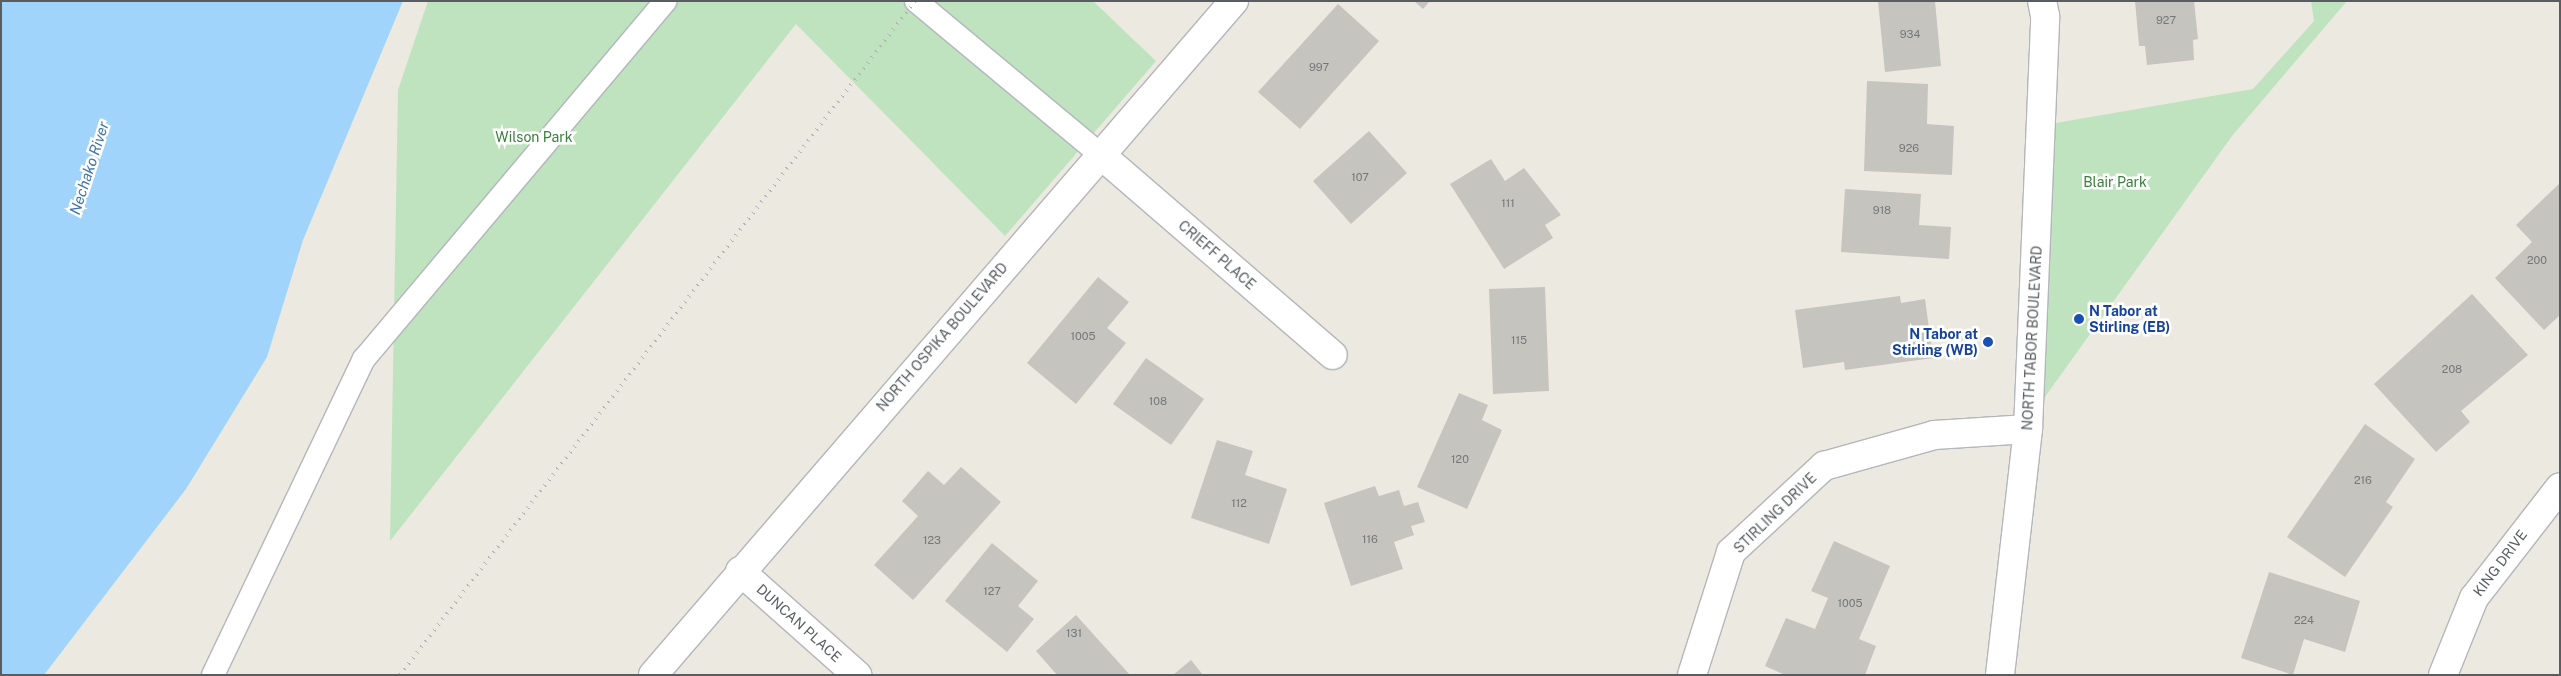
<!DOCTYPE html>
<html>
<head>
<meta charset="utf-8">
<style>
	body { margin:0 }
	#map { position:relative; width:2561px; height:676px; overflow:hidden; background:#ece9e0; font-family:"Public Sans",sans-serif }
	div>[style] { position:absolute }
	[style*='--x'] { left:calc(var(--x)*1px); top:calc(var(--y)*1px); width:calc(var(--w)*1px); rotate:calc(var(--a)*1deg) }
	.green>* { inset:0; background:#bee3be }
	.water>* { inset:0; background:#a1d4fb }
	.building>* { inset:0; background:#c6c4be }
	.roads { filter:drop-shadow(1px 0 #b3b6bb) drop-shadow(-1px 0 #b3b6bb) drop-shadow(0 1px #b3b6bb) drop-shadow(0 -1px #b3b6bb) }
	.service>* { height:22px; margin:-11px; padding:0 11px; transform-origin:11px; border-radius:11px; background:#fff }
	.minor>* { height:28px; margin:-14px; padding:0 14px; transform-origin:14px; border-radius:14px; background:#fff }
	.tertiary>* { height:28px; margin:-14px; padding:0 14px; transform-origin:14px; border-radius:14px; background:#fff }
	.rail>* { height:4px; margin-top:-2px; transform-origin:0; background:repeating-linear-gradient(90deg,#b2b3b3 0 1px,transparent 0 7px) }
	.dots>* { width:14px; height:14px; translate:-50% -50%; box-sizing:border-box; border:2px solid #fff; border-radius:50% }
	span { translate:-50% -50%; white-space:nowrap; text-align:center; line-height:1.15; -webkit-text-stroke:5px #fff; paint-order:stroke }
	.number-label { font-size:11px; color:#747778 }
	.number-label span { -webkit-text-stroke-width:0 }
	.park-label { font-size:14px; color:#38813b }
	.street-label { font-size:14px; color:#595d61 }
	.transit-label { font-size:14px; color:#164399; font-weight:700 }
	.left { translate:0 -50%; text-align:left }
	.right { translate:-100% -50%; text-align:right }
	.water-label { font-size:15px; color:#4174ab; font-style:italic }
	.frame { position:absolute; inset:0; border:2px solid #595d61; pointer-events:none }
</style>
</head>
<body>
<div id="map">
	<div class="green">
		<div style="clip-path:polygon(428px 1px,1093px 1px,1156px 61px,1005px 236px,796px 24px,390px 541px,398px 90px)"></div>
		<div style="clip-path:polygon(2311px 1px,2347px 1px,2232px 136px,2037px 408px,2050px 124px,2253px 89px,2314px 21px)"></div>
	</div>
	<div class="water">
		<div style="clip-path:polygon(1px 1px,403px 1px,303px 240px,267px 357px,186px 489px,44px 675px,1px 675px)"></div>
	</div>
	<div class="building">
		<div style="clip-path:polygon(1414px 1px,1430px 1px,1423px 9px)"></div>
		<div style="clip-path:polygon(1878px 1px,1935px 1px,1941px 66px,1885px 72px)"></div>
		<div style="clip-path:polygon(2135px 1px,2194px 1px,2198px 39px,2193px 40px,2194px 60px,2147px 65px,2145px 46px,2139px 46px)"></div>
		<div style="clip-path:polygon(1338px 4px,1379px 41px,1300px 129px,1258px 92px)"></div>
		<div style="clip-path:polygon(1867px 81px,1928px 84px,1927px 124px,1954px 126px,1952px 175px,1864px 171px)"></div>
		<div style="clip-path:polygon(1369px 131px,1407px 173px,1351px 224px,1313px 181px)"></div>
		<div style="clip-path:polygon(1491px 159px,1505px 181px,1524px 168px,1561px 215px,1545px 225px,1553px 238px,1504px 269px,1450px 184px)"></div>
		<div style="clip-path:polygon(2560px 183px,2560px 315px,2544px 330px,2495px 278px,2532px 242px,2516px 225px)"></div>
		<div style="clip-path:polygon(1845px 189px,1921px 194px,1919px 225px,1951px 227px,1949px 259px,1841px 252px)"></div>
		<div style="clip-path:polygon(1098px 277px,1129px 302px,1107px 328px,1126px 343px,1076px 404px,1027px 363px)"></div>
		<div style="clip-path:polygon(1545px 287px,1549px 391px,1493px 394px,1489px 289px)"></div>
		<div style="clip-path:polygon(2472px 294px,2528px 355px,2461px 411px,2470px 422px,2436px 452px,2374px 384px)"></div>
		<div style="clip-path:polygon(1900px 296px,1901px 303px,1925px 299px,1933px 358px,1845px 370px,1844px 362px,1803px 368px,1795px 310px)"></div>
		<div style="clip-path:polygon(1146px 358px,1204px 399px,1171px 445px,1113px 404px)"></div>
		<div style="clip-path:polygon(1459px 393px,1488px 405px,1482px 420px,1502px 430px,1467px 509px,1417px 487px)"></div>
		<div style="clip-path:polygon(2365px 424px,2415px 459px,2386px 502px,2393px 507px,2345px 577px,2287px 537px)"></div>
		<div style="clip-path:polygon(1217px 440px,1253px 451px,1245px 475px,1287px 489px,1269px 544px,1191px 518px)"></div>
		<div style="clip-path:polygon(961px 467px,1001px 502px,913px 600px,874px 565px,918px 516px,902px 501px,928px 471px,944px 485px)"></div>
		<div style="clip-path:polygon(1375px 486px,1379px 496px,1399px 490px,1404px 506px,1418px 502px,1425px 522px,1411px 526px,1414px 535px,1394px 542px,1403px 569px,1351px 586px,1324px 503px)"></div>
		<div style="clip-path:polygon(1834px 541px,1890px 566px,1859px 639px,1876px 646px,1865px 675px,1785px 675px,1765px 666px,1786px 618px,1815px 629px,1828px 598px,1811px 591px)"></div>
		<div style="clip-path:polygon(992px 543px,1038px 581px,1018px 606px,1034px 619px,1007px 652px,945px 601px)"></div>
		<div style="clip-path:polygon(2269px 572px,2360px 601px,2345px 652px,2304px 639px,2293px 675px,2241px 658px)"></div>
		<div style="clip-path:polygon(1076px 615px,1130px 675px,1057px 675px,1036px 651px)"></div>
		<div style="clip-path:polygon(1191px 660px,1203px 675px,1173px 675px)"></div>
	</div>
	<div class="roads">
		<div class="service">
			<div style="--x:916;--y:1;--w:241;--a:39.8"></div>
			<div style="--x:213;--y:675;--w:350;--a:-64.5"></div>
			<div style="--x:364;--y:359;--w:468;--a:-49.9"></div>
		</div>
		<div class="minor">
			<div style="--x:1101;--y:155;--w:306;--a:40.8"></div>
			<div style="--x:740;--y:571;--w:157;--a:41.6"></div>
			<div style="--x:1692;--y:675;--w:129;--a:-72.4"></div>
			<div style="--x:1731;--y:552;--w:127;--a:-42.8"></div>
			<div style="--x:1824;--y:466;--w:114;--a:-15.7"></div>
			<div style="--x:1934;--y:435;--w:94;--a:-3.7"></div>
			<div style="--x:2443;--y:675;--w:83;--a:-68.1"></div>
			<div style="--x:2474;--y:598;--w:140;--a:-52.2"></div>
		</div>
		<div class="tertiary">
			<div style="--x:653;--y:675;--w:890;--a:-49.24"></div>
			<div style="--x:2000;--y:675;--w:248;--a:-83.5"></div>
			<div style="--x:2028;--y:429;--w:413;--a:-87.6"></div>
			<div style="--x:2045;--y:16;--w:15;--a:-101"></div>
		</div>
	</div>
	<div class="rail">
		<div style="--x:400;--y:675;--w:848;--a:-52.62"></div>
	</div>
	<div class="dots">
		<div style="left:2079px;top:319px;background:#1a4fb4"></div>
		<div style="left:1988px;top:342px;background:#1a4fb4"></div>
	</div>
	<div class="number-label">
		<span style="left:2166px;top:20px">927</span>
		<span style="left:1910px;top:34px">934</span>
		<span style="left:1319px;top:67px">997</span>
		<span style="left:1909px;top:148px">926</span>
		<span style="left:1360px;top:177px">107</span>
		<span style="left:1508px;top:203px">111</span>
		<span style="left:1882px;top:210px">918</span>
		<span style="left:2537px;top:260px">200</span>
		<span style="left:1083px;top:336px">1005</span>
		<span style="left:1519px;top:340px">115</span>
		<span style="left:2452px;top:369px">208</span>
		<span style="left:1158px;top:401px">108</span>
		<span style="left:1460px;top:459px">120</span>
		<span style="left:2363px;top:480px">216</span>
		<span style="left:1239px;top:503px">112</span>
		<span style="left:1370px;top:539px">116</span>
		<span style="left:932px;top:540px">123</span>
		<span style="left:992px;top:591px">127</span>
		<span style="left:1850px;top:603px">1005</span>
		<span style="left:2304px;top:620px">224</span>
		<span style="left:1074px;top:633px">131</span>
	</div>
	<div class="park-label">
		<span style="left:534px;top:137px">Wilson Park</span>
		<span style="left:2115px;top:182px">Blair Park</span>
	</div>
	<div class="street-label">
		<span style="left:1217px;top:255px;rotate:41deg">CRIEFF PLACE</span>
		<span style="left:942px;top:337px;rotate:-49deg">NORTH OSPIKA BOULEVARD</span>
		<span style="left:2032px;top:338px;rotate:-87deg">NORTH TABOR BOULEVARD</span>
		<span style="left:1775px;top:513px;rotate:-44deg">STIRLING DRIVE</span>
		<span style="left:2500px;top:563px;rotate:-53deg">KING DRIVE</span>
		<span style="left:799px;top:623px;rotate:42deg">DUNCAN PLACE</span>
	</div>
	<div class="transit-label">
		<span class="left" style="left:2089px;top:319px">N Tabor at<br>Stirling (EB)</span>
		<span class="right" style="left:1978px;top:342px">N Tabor at<br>Stirling (WB)</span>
	</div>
	<div class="water-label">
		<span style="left:89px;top:168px;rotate:-72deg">Nechako River</span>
	</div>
	<div class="frame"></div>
</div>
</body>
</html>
